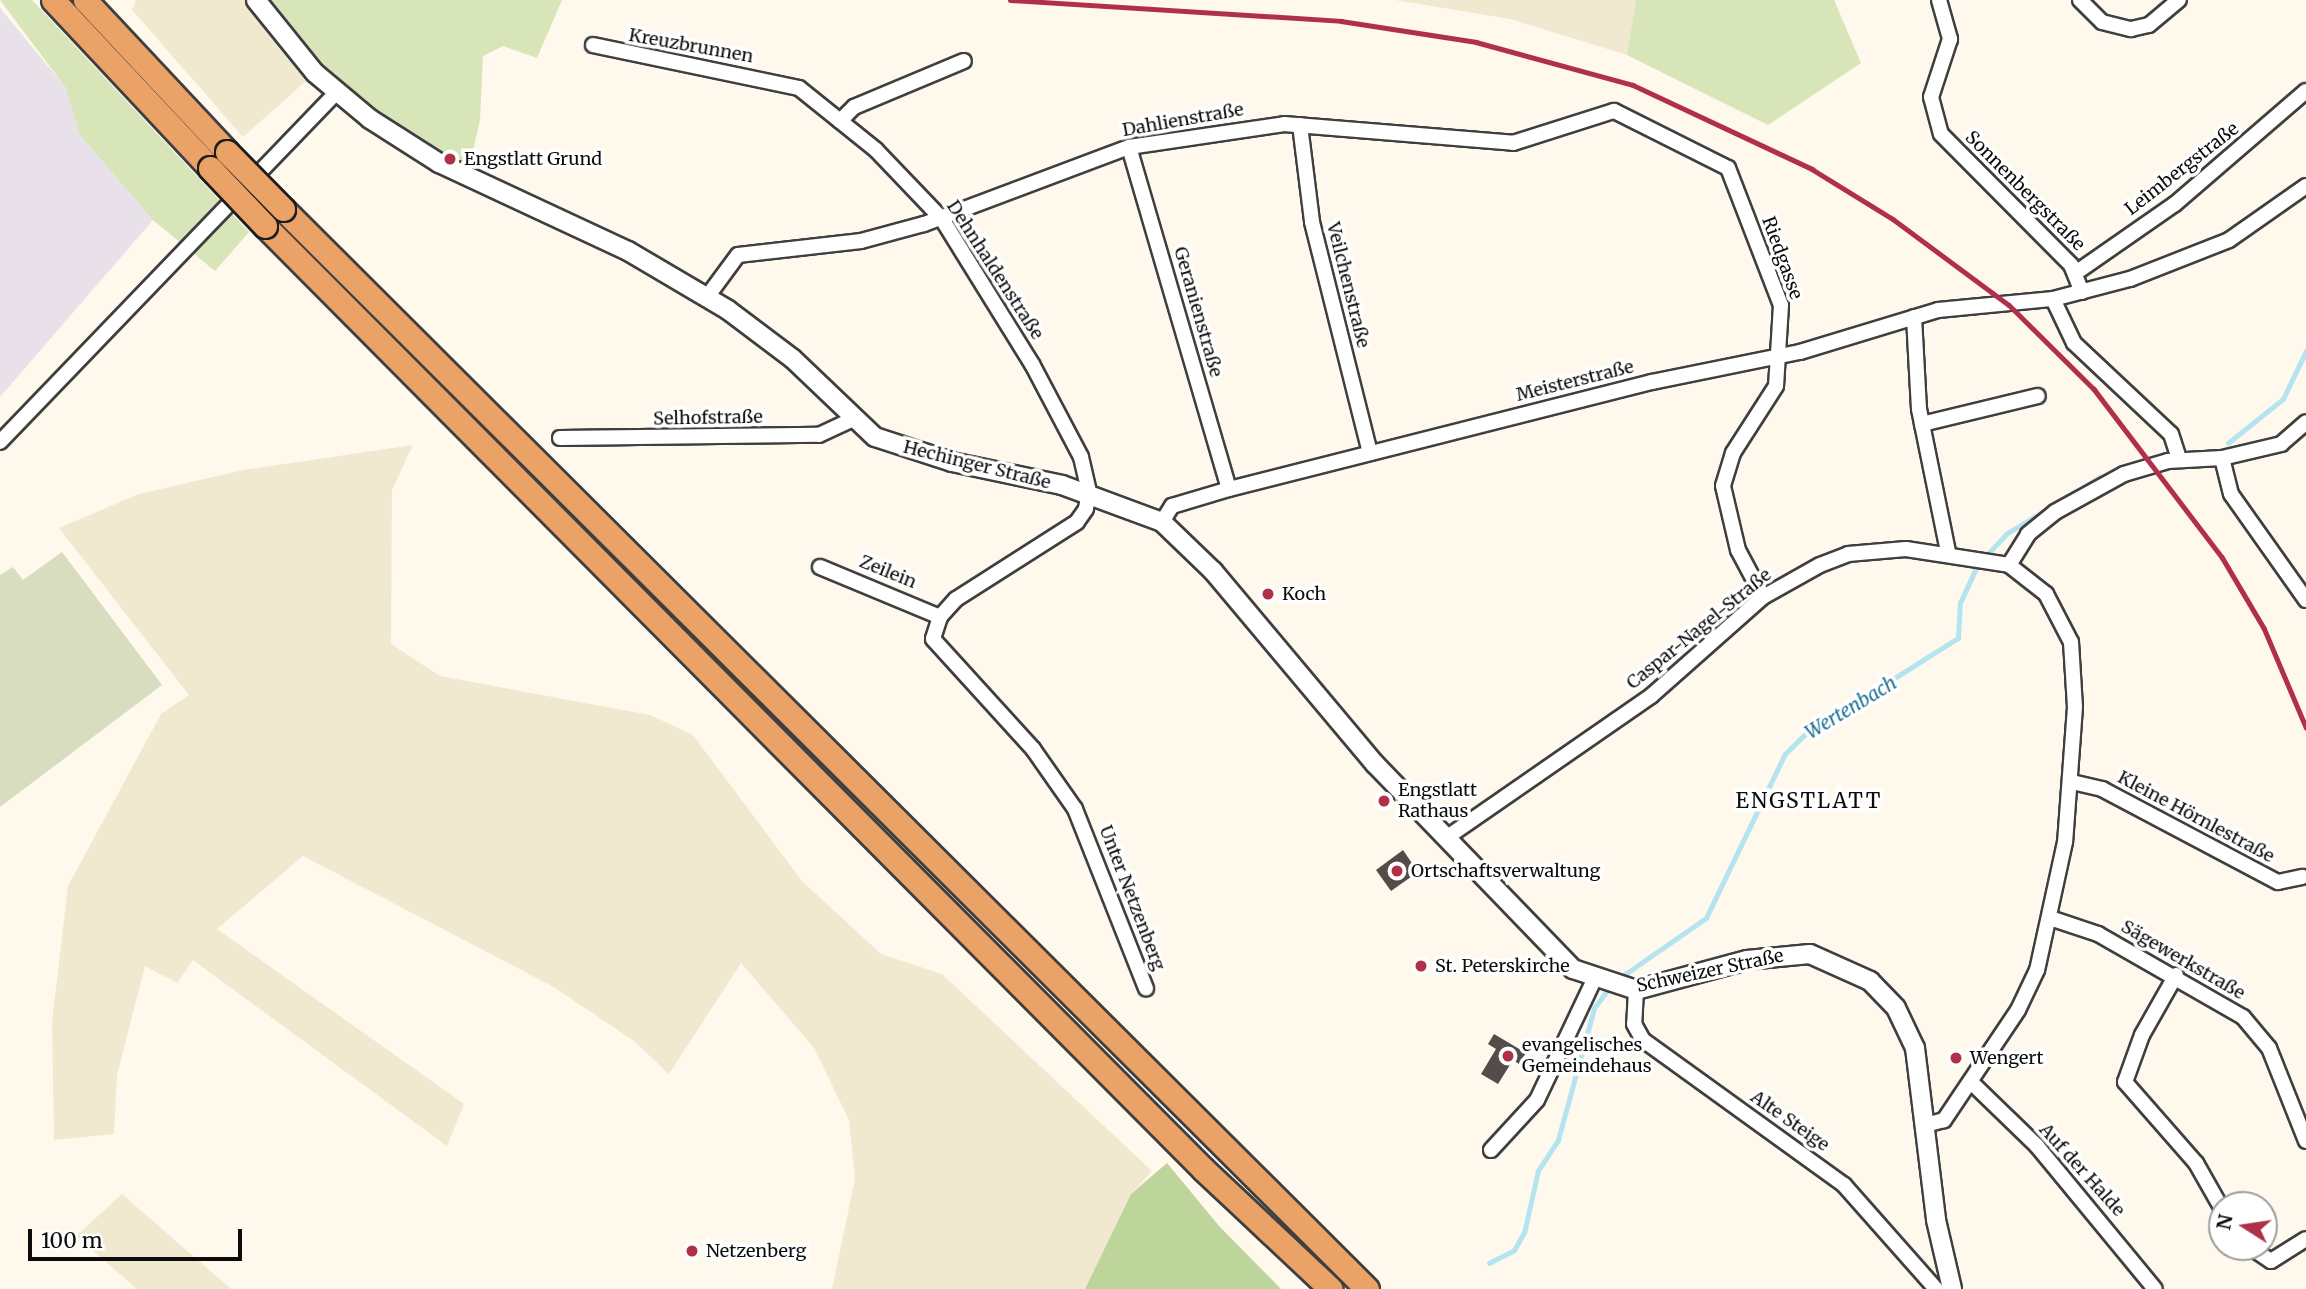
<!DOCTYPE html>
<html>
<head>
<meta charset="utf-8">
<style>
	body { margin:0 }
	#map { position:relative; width:2306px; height:1289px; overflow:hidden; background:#fef8ed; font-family:Merriweather,serif }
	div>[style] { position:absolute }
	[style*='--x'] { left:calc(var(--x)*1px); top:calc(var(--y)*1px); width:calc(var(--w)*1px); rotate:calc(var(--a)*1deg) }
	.industrial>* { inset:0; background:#e8e1ea }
	.farmland>* { inset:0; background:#f1e9cf }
	.green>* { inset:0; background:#d7e5b9 }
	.forest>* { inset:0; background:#bdd49a }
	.cemetery>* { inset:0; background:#d8ddc0 }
	.stream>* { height:4.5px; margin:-2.25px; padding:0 2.25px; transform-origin:2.25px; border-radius:2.25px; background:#b5e4f1 }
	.building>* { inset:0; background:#544c49 }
	.roads { filter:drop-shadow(2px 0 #3f3f3f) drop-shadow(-2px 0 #3f3f3f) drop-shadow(0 2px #3f3f3f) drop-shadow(0 -2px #3f3f3f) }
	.minor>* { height:14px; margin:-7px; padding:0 7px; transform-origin:7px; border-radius:7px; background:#fff }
	.tertiary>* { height:18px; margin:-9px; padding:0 9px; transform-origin:9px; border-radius:9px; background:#fff }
	.trunk>* { height:23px; margin:-11.5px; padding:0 11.5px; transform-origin:11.5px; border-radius:11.5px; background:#eaa266 }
	.rail>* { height:4.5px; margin:-2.25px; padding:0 2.25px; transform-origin:2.25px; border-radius:2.25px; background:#b0304a }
	.bridges { filter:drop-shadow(2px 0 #1d1d1d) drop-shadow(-2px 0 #1d1d1d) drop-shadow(0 2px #1d1d1d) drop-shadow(0 -2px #1d1d1d) }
	.trunk-bridge>* { height:23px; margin:-11.5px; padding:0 11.5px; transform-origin:11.5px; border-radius:11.5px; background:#eaa266 }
	.dots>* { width:19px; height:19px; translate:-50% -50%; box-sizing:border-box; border:4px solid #fff; border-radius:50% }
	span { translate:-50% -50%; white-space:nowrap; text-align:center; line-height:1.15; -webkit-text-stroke:7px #fff; paint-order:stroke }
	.street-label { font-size:18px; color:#0c0c0c }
	.poi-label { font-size:18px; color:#0c0c0c }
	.left { translate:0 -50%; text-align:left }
	.water-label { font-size:19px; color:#207393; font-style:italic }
	.quarter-label { font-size:21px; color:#0c0c0c; letter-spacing:2px }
	.north { position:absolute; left:2208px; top:1191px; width:70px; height:70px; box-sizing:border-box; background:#fff; border:2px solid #9e9e9e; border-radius:50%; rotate:282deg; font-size:19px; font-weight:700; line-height:28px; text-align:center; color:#0c0c0c }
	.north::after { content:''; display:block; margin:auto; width:24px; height:32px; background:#b0304a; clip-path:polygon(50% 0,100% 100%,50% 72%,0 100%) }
	.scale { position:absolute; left:28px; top:1229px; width:214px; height:32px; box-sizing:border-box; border:4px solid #0c0c0c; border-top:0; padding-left:9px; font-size:21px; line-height:24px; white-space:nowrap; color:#0c0c0c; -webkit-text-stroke:5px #fff; paint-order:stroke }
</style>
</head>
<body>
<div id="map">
	<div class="industrial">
		<div style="clip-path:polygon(0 8px,66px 88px,79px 134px,153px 220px,0 397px)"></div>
	</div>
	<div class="farmland">
		<div style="clip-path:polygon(136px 0,256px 0,315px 73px,243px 137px,132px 10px)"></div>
		<div style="clip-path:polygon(1395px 0,1636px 0,1627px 55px,1510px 19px)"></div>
		<div style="clip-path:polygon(413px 445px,392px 490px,391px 644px,440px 676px,650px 715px,693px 735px,802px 881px,881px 954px,942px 974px,1152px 1171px,1131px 1194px,1085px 1289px,832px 1289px,855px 1179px,849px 1120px,814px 1048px,741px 963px,669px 1074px,634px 1041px,552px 986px,303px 856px,217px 929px,464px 1104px,447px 1146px,193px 960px,177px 983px,145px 966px,117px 1075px,114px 1134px,54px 1140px,52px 1022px,68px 886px,161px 714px,189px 695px,59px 528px,139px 494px,243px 470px)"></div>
		<div style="clip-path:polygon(122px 1194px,231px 1289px,137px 1289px,76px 1236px)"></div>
	</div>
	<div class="green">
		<div style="clip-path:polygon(0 0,32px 0,249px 232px,215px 271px,153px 220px,79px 134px,66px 88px)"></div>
		<div style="clip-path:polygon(256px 0,562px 0,537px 58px,503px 46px,483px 56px,480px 120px,467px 177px,370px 119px)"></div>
		<div style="clip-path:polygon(1636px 0,1834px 0,1861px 63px,1768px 125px,1627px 55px)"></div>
	</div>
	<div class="forest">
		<div style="clip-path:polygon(1167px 1163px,1219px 1226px,1281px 1289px,1085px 1289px,1131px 1194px)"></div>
	</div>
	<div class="cemetery">
		<div style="clip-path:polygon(62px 552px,162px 685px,0 807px,0 575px,13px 567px,23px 580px)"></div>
	</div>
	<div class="stream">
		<div style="--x:2228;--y:443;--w:70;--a:-38.7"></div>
		<div style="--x:2283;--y:399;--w:53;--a:-64.4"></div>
		<div style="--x:1984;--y:558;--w:33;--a:-47"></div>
		<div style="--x:2006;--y:534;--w:110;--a:-31.2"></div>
		<div style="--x:1618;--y:979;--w:107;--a:-34.7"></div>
		<div style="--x:1706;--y:918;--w:182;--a:-64.3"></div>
		<div style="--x:1785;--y:754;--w:25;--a:-45"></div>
		<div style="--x:1803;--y:736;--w:183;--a:-32.3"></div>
		<div style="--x:1958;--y:638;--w:35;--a:-87"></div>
		<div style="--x:1960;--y:603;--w:43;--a:-65.2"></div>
		<div style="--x:1489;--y:1263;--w:28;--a:-27"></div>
		<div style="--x:1514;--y:1250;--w:20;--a:-60"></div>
		<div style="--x:1524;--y:1233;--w:64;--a:-77.3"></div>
		<div style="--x:1538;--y:1171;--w:37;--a:-57"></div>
		<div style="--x:1558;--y:1140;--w:137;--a:-74.7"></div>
		<div style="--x:1594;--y:1008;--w:26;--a:-53"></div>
	</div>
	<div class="building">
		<div style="clip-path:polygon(1403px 850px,1418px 872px,1391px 891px,1376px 870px)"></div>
		<div style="clip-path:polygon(1494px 1034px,1526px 1053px,1519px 1064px,1513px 1060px,1498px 1084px,1481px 1074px,1496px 1049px,1488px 1044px)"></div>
	</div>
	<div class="roads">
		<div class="minor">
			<div style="--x:1939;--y:0;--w:41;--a:74.2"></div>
			<div style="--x:1950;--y:39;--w:61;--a:108.1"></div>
			<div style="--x:1931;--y:97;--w:38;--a:75"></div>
			<div style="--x:1941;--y:134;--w:185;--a:45.2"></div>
			<div style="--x:2071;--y:265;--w:29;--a:68"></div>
			<div style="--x:2080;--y:0;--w:31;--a:45"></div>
			<div style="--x:2102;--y:22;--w:30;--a:14"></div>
			<div style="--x:2131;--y:29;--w:18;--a:-13"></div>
			<div style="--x:2149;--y:25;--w:39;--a:-40"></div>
			<div style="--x:593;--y:45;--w:210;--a:11.8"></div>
			<div style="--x:799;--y:88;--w:99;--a:38.8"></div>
			<div style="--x:876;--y:150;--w:95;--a:46.3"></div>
			<div style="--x:942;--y:219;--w:171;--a:58.2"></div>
			<div style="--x:1032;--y:364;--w:105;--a:62.2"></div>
			<div style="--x:1081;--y:457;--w:37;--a:77"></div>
			<div style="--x:1089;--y:493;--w:16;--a:101"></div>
			<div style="--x:1086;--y:509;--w:16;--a:125"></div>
			<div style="--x:1077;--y:522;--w:143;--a:147.5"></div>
			<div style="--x:956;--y:599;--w:24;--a:132"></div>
			<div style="--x:940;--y:617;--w:23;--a:108"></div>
			<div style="--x:933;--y:639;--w:149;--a:47.7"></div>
			<div style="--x:1033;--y:749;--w:73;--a:55"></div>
			<div style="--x:1075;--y:809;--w:193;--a:68.4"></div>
			<div style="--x:840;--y:121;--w:20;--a:-45"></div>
			<div style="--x:854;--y:107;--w:119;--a:-22.7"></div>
			<div style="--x:1300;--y:125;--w:98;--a:82.9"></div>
			<div style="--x:1312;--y:222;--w:238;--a:75.9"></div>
			<div style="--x:1129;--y:147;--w:356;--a:73.7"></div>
			<div style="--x:2077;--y:272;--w:119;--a:-34.8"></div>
			<div style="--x:2175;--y:204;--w:173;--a:-40.8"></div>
			<div style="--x:707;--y:297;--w:52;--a:-53.6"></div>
			<div style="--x:738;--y:255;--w:124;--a:-6.5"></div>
			<div style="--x:861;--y:241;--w:65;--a:-15.1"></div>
			<div style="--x:924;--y:224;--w:219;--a:-20.6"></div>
			<div style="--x:1129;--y:147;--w:157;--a:-8.4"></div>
			<div style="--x:1284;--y:124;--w:230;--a:4.7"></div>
			<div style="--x:1513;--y:143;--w:106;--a:-17.6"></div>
			<div style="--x:1614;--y:111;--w:127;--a:26.6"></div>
			<div style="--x:1728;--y:168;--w:147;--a:68.9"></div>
			<div style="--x:1781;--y:305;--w:81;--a:93.5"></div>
			<div style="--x:1776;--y:386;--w:80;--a:122.7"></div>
			<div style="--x:1733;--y:453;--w:34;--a:107"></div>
			<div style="--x:1723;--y:486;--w:66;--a:76.8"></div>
			<div style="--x:1738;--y:550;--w:53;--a:62"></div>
			<div style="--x:2053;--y:299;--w:49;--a:64.5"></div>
			<div style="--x:2074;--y:343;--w:133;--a:43.2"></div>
			<div style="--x:2171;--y:434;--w:26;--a:72"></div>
			<div style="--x:1914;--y:317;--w:92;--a:86.9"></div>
			<div style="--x:1919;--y:409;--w:146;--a:78.5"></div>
			<div style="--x:1922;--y:424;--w:119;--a:-13.6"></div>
			<div style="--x:560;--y:438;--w:259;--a:-0.7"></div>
			<div style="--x:819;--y:435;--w:38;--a:-25"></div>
			<div style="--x:0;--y:442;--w:484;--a:-46.1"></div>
			<div style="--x:2222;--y:458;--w:61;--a:-13.3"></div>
			<div style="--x:2281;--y:444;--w:33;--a:-41"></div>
			<div style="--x:1162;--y:522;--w:19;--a:-58"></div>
			<div style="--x:1172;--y:506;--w:59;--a:-16.6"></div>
			<div style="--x:1229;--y:489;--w:436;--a:-14.2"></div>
			<div style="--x:1652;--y:382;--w:151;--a:-11.5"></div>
			<div style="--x:1800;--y:352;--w:144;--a:-16.9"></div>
			<div style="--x:1938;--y:310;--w:116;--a:-5.5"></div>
			<div style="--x:2053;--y:299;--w:80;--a:-14.6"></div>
			<div style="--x:2130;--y:279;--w:106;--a:-21.5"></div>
			<div style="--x:2229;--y:240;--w:94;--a:-35"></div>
			<div style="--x:2009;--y:565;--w:36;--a:-58"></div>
			<div style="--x:2028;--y:534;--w:35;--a:-39"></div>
			<div style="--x:2055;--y:512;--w:79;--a:-28.8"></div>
			<div style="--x:2124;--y:474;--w:46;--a:-16.5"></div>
			<div style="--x:2168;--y:461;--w:54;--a:-3.2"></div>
			<div style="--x:2222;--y:458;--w:37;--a:76"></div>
			<div style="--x:2231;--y:494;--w:130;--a:54.7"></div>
			<div style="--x:820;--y:567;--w:130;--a:22.6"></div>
			<div style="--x:2072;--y:782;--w:31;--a:13"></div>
			<div style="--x:2102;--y:789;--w:199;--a:27.9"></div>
			<div style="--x:2278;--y:882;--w:25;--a:-12"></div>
			<div style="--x:1446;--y:838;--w:249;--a:-34.7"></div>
			<div style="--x:1651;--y:696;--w:149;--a:-41.5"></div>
			<div style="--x:1763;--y:597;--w:65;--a:-29.3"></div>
			<div style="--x:1820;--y:565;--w:30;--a:-21"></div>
			<div style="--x:1848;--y:554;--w:58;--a:-4.9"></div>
			<div style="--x:1906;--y:549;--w:104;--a:8.8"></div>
			<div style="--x:2009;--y:565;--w:47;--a:38.1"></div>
			<div style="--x:2046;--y:594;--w:54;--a:62.5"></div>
			<div style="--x:2071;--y:642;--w:65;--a:86.5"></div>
			<div style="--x:2075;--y:707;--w:135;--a:94.2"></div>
			<div style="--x:2065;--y:842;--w:131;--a:102.3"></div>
			<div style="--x:2037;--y:970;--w:44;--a:115.4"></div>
			<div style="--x:2018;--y:1010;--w:133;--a:123.9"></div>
			<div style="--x:1944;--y:1120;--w:20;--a:165"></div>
			<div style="--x:2050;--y:918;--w:51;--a:18.4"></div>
			<div style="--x:2098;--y:934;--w:167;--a:29.8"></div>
			<div style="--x:2243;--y:1017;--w:40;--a:50"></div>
			<div style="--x:2269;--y:1048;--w:100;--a:68.3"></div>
			<div style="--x:2176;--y:975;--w:69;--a:119.5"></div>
			<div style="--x:2142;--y:1035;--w:50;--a:109.9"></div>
			<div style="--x:2125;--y:1082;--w:108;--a:48.8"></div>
			<div style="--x:2196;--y:1163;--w:53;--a:60.5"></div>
			<div style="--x:1636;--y:990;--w:34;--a:93"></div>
			<div style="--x:1634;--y:1024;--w:18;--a:61"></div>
			<div style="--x:1643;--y:1040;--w:248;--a:35.8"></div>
			<div style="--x:1844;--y:1185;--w:139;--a:48.5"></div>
			<div style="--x:1972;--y:1083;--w:91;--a:44.1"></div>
			<div style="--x:2037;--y:1146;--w:185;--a:50.5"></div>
			<div style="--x:1491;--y:1150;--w:68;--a:-47.4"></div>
			<div style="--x:1537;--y:1100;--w:133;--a:-64.6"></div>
			<div style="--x:2250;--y:1247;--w:25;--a:34"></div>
			<div style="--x:2271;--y:1261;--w:41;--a:-32.2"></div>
		</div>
		<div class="tertiary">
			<div style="--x:256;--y:0;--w:94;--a:51.1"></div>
			<div style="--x:315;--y:73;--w:72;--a:39.9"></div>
			<div style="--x:370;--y:119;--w:82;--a:32.5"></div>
			<div style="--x:439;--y:163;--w:208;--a:25"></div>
			<div style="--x:628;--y:251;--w:116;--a:30.5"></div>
			<div style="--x:728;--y:310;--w:81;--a:37"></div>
			<div style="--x:793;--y:359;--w:113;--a:43.6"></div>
			<div style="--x:875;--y:437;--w:81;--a:18"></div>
			<div style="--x:952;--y:462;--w:112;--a:11.8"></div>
			<div style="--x:1062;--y:485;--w:107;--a:20.3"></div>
			<div style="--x:1162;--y:522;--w:71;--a:43.9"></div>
			<div style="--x:1213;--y:571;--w:252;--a:50"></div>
			<div style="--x:1375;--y:764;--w:285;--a:46"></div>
			<div style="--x:1573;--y:969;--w:66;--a:18.4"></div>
			<div style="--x:1636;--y:990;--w:115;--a:-15.1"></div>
			<div style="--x:1747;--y:960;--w:63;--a:-5.4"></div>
			<div style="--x:1810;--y:954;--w:66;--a:24.2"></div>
			<div style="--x:1870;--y:981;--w:37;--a:46"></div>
			<div style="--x:1896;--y:1008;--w:44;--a:64.6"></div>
			<div style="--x:1915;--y:1048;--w:173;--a:83"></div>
			<div style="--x:1936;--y:1220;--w:71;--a:76.9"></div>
		</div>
		<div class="trunk">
			<div style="--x:53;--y:0;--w:230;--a:46.9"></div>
			<div style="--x:85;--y:0;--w:208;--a:46.9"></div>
			<div style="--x:283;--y:209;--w:1530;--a:44.89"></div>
			<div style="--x:265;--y:226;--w:1330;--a:45.15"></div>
			<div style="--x:1203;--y:1169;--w:175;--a:43.2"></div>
		</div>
	</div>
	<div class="rail">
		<div style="--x:1010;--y:0;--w:332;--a:3.6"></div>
		<div style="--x:1341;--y:21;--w:137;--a:8.8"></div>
		<div style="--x:1476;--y:42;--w:163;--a:15.3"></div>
		<div style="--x:1633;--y:85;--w:198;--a:25.1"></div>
		<div style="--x:1812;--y:169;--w:95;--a:31.7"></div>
		<div style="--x:1893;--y:219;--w:144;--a:36.6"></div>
		<div style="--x:2009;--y:305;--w:120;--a:44.7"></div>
		<div style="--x:2094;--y:389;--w:211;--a:52.7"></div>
		<div style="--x:2222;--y:557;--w:82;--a:59.4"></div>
		<div style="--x:2264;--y:628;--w:108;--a:67"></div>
	</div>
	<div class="bridges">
		<div class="trunk-bridge">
			<div style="--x:227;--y:152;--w:80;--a:45.5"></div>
			<div style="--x:210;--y:168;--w:80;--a:46.5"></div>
		</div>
	</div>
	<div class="dots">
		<div style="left:450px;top:159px;background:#b0304a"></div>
		<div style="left:1268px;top:594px;background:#b0304a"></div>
		<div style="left:1384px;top:801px;background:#b0304a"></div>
		<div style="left:1397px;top:871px;background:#b0304a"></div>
		<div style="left:1421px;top:966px;background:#b0304a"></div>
		<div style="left:1508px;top:1056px;background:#b0304a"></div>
		<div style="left:1956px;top:1058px;background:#b0304a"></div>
		<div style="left:692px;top:1251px;background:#b0304a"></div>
	</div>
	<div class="street-label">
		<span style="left:691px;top:46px;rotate:10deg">Kreuzbrunnen</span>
		<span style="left:1183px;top:120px;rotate:-10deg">Dahlienstraße</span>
		<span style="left:2182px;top:169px;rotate:-38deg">Leimbergstraße</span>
		<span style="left:2025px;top:191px;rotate:45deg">Sonnenbergstraße</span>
		<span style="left:1782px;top:258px;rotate:70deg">Riedgasse</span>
		<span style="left:995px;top:270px;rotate:57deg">Dehnhaldenstraße</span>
		<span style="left:1348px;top:285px;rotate:76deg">Veilchenstraße</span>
		<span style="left:1198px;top:312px;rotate:74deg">Geranienstraße</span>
		<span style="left:1575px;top:381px;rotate:-14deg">Meisterstraße</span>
		<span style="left:708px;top:418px;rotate:-1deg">Selhofstraße</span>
		<span style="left:977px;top:465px;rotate:14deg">Hechinger Straße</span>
		<span style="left:888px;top:572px;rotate:22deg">Zeilein</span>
		<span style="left:1699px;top:629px;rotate:-39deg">Caspar-Nagel-Straße</span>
		<span style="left:2196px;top:817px;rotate:28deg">Kleine Hörnlestraße</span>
		<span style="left:1132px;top:898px;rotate:69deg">Unter Netzenberg</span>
		<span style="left:2183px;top:960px;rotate:30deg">Sägewerkstraße</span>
		<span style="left:1710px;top:971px;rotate:-12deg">Schweizer Straße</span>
		<span style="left:1790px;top:1121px;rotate:35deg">Alte Steige</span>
		<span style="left:2082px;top:1170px;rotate:48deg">Auf der Halde</span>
	</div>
	<div class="poi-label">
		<span class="left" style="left:464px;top:159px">Engstlatt Grund</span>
		<span class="left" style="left:1282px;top:594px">Koch</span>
		<span class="left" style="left:1398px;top:801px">Engstlatt<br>Rathaus</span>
		<span class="left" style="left:1411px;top:871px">Ortschaftsverwaltung</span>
		<span class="left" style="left:1435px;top:966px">St. Peterskirche</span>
		<span class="left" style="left:1522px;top:1056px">evangelisches<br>Gemeindehaus</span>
		<span class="left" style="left:1970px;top:1058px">Wengert</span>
		<span class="left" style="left:706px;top:1251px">Netzenberg</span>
	</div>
	<div class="water-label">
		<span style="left:1851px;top:708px;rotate:-31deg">Wertenbach</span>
	</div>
	<div class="quarter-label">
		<span style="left:1809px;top:801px">ENGSTLATT</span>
	</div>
	<div class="north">N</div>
	<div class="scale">100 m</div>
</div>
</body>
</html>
